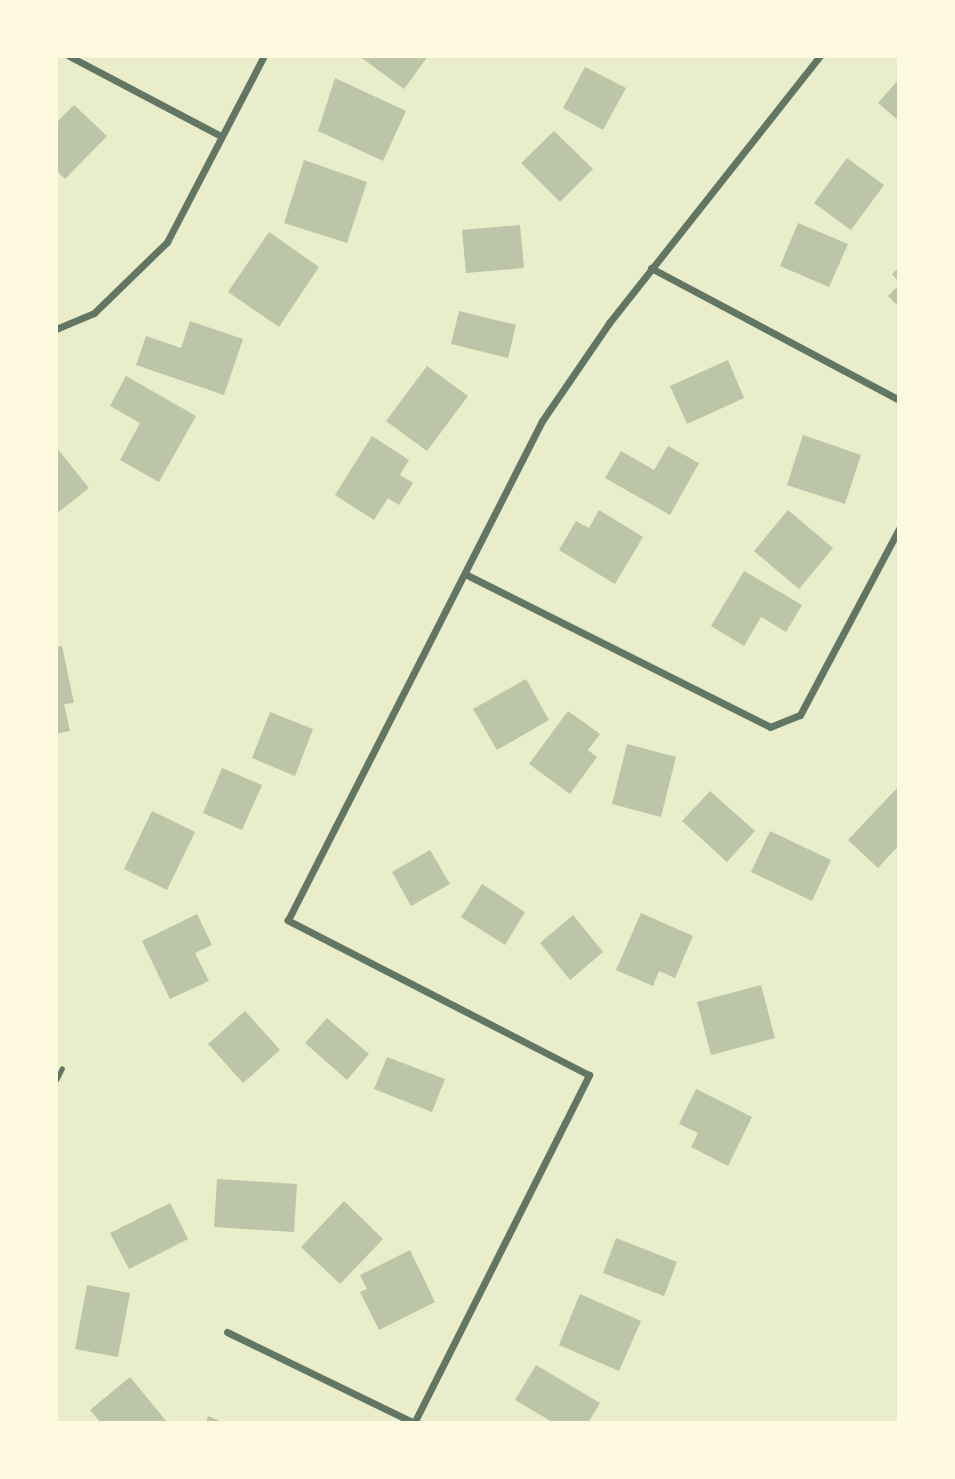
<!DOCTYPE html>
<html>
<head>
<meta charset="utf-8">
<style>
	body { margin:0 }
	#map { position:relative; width:955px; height:1479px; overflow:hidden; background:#e9edc9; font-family:Manrope,sans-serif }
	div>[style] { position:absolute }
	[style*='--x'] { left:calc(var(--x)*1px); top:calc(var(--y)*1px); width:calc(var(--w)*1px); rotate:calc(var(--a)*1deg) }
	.building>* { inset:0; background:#bcc5a7 }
	.service>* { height:5px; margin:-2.5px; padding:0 2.5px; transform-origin:2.5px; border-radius:2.5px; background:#617663 }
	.minor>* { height:7px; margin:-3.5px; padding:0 3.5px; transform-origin:3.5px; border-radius:3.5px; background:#617663 }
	span { translate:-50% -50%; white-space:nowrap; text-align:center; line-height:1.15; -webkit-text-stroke:5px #fefae0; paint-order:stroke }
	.frame { position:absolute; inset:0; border:58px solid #fefae0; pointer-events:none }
</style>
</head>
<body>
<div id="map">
	<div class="building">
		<div style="clip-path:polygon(359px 56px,428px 56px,404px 89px)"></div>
		<div style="clip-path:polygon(585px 67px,626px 88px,603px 130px,563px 108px)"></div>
		<div style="clip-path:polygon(335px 78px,406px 111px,383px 161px,318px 131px)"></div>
		<div style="clip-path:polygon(899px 79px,899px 121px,878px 103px)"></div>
		<div style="clip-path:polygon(74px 105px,107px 136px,65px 179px,56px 170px,56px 123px)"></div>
		<div style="clip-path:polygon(554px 131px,593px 169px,560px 202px,521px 163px)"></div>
		<div style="clip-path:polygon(847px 158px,884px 185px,851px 230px,814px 203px)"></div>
		<div style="clip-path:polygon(304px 160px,367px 182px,347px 243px,284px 223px)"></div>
		<div style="clip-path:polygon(798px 223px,848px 244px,829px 287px,780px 266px)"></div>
		<div style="clip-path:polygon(520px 225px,524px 268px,466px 273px,462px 230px)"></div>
		<div style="clip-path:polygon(269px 232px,319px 267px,279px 327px,228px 292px)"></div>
		<div style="clip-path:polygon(899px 267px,899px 282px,892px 274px)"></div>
		<div style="clip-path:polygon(899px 285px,899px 307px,888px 296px)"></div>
		<div style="clip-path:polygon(459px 311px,516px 325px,508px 358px,451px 344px)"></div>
		<div style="clip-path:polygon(190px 321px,243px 339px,224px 395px,136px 365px,146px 336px,181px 348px)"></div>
		<div style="clip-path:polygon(728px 360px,744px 398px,687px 424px,670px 386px)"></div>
		<div style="clip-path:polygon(427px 366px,468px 396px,427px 451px,386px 421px)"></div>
		<div style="clip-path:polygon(126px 376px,196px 416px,159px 482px,120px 460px,140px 423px,110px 406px)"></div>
		<div style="clip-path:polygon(803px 435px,861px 455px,845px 504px,787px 485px)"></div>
		<div style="clip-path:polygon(372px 436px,409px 460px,400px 475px,413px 483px,399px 505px,388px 498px,374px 520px,335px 495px)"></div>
		<div style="clip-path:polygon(668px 446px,699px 463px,670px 515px,605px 478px,621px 451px,654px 470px)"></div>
		<div style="clip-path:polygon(56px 447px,89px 488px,56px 514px)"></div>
		<div style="clip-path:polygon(599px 510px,643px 537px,615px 584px,559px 550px,576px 521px,589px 528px)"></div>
		<div style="clip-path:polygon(788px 510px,833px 548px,799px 589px,754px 551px)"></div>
		<div style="clip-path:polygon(744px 571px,802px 605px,786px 632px,761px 617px,744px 646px,711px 626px)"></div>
		<div style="clip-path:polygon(62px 646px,74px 703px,64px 704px,70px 731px,56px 734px,56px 647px)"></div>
		<div style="clip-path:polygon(526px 679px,549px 720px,497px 750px,473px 709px)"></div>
		<div style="clip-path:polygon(568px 711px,600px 734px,588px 750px,597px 757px,570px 794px,529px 764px)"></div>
		<div style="clip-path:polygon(270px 712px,313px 729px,295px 776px,252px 758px)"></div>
		<div style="clip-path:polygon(627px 744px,676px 757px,661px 817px,612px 804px)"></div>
		<div style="clip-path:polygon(222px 768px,262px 785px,242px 830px,203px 813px)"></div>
		<div style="clip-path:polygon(899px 786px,899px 845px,878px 868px,848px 840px)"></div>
		<div style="clip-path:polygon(710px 791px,755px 831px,727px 862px,682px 821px)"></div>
		<div style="clip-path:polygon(152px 811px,195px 832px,167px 890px,124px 869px)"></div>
		<div style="clip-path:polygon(770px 831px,831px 860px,812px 901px,751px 872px)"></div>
		<div style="clip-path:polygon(430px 850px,450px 884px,411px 906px,392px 872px)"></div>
		<div style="clip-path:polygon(482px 884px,525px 912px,505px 945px,461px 917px)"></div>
		<div style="clip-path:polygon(641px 913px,693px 936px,675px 978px,659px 971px,653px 986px,616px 970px)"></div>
		<div style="clip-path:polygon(197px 914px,212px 945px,195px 953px,209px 981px,170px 999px,142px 941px)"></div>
		<div style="clip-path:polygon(573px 915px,603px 952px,570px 980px,540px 943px)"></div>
		<div style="clip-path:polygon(761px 985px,775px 1038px,711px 1055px,697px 1002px)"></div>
		<div style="clip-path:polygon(245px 1011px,280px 1050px,243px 1083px,208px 1044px)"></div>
		<div style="clip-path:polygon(327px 1018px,369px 1054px,347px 1080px,305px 1043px)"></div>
		<div style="clip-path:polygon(387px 1057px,445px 1079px,432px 1112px,374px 1089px)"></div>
		<div style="clip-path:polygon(696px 1089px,752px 1117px,728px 1166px,691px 1147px,698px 1133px,679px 1124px)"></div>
		<div style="clip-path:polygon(217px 1179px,297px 1184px,294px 1232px,214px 1227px)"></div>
		<div style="clip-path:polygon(344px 1201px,383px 1239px,340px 1284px,301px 1247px)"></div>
		<div style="clip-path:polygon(170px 1203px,188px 1239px,129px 1269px,110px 1233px)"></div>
		<div style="clip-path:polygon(616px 1238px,677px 1262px,664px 1296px,603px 1273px)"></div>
		<div style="clip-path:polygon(410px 1250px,435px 1302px,379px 1330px,360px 1292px,367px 1289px,360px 1275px)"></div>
		<div style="clip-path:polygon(87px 1285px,130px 1293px,118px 1357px,75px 1349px)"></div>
		<div style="clip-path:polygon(580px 1294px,641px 1321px,619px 1371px,559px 1345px)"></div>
		<div style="clip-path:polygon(536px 1365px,600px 1403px,588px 1423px,554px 1423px,515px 1400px)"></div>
		<div style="clip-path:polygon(130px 1377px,168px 1423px,101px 1423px,90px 1410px)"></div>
		<div style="clip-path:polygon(208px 1416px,225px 1423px,206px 1423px)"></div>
	</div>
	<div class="service">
		<div style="--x:56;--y:1080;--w:13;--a:-63"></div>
	</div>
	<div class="minor">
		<div style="--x:69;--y:56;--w:172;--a:27.8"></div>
		<div style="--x:651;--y:268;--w:281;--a:28"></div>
		<div style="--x:56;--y:329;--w:41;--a:-22.8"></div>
		<div style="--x:94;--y:313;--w:102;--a:-44.2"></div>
		<div style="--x:167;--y:242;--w:210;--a:-62.5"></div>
		<div style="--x:465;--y:574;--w:341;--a:26.6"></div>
		<div style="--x:770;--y:727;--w:32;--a:-22"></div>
		<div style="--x:800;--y:715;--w:211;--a:-62"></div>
		<div style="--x:227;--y:1332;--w:208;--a:25.9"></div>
		<div style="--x:414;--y:1423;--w:390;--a:-63.3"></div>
		<div style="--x:589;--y:1075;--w:339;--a:-152.8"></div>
		<div style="--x:288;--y:920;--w:560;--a:-63.02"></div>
		<div style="--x:542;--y:421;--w:119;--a:-55.6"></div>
		<div style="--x:609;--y:323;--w:340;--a:-51.7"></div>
	</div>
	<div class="frame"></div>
</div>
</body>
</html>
